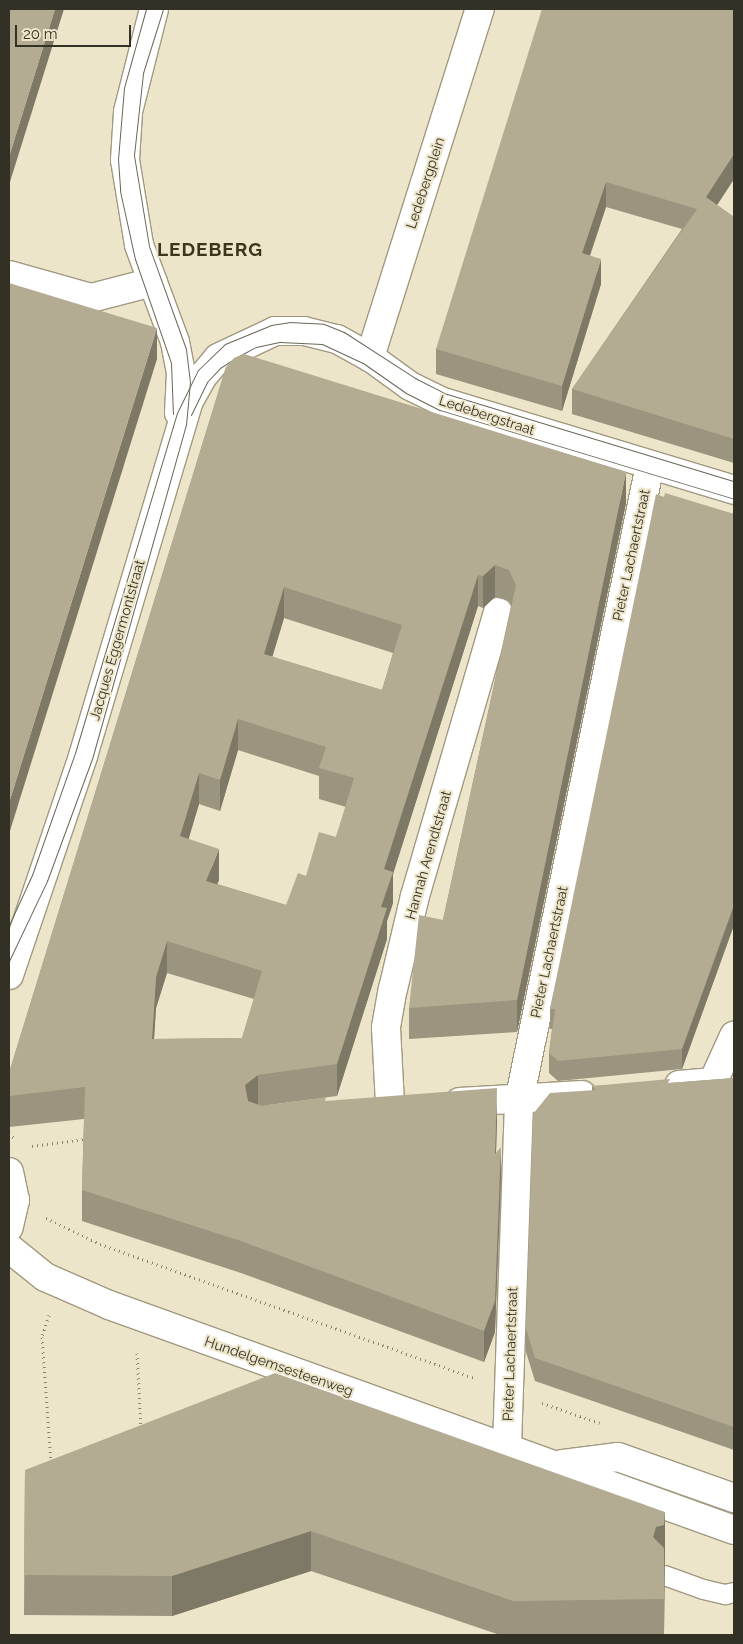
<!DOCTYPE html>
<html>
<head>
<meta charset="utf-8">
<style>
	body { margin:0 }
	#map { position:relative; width:743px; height:1644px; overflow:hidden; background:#ede5c9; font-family:Raleway,sans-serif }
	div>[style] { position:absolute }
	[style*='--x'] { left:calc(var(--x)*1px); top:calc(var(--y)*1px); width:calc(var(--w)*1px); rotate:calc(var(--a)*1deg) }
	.path>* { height:3px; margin-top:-1.5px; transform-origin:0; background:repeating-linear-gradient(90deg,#888270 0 1px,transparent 0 5px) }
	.roads { filter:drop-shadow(1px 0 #a1997f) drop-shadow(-1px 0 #a1997f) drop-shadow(0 1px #a1997f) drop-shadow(0 -1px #a1997f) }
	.service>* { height:19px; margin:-9.5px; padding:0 9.5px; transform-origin:9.5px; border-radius:9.5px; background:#fff }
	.minor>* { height:28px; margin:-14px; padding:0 14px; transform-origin:14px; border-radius:14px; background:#fff }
	.tertiary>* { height:28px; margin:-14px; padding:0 14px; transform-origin:14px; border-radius:14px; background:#fff }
	.secondary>* { height:28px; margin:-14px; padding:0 14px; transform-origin:14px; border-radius:14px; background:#fff }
	.tram>* { height:1px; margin:-0.5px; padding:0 0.5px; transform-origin:0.5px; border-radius:0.5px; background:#6b6656 }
	.wall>* { inset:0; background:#9b947e }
	.shaded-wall>* { inset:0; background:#7e7866 }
	.building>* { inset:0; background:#b4ac92 }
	span { translate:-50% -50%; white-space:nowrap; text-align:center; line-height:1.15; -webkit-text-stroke:4px #ede5c9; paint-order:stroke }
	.street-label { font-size:14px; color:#333025 }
	.district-label { font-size:19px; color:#3c351e; font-weight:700; letter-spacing:1px }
	.frame { position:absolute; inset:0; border:10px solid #333025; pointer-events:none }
	.scale { position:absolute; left:15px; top:25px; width:116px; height:22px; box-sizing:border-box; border:2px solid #333025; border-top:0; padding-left:6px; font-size:15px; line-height:18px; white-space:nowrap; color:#333025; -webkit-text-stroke:4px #ede5c9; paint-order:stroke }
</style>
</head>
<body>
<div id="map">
	<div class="path">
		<div style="--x:9;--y:1133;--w:9;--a:41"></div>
		<div style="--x:32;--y:1146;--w:53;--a:-7.5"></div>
		<div style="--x:46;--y:1218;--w:60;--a:25.7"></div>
		<div style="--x:100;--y:1244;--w:398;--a:19.7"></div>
		<div style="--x:49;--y:1315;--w:23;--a:108"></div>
		<div style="--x:42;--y:1337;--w:125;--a:85.9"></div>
		<div style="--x:137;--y:1353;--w:76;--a:87"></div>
		<div style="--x:542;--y:1403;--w:61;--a:19"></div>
	</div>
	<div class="roads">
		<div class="service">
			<div style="--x:664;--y:1575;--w:41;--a:19.7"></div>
			<div style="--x:703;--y:1589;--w:23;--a:13"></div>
			<div style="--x:725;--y:1594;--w:9;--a:-13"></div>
		</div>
		<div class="minor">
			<div style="--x:9;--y:275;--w:85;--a:15.7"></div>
			<div style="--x:91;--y:298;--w:64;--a:-14.5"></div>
			<div style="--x:370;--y:357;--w:365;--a:-72.5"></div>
			<div style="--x:679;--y:1085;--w:34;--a:-5"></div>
			<div style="--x:713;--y:1082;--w:51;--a:-65.5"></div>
			<div style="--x:460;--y:1102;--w:122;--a:-3.3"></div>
			<div style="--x:390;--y:1104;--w:77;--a:-93"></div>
			<div style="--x:386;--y:1027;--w:39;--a:-80"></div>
			<div style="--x:393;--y:989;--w:96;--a:-76.7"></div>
			<div style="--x:415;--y:896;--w:296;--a:-73.7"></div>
			<div style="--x:507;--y:1446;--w:345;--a:-88"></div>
			<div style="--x:519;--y:1101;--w:649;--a:-78.36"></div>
		</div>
		<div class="tertiary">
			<div style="--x:154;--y:9;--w:106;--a:104.2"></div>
			<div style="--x:128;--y:112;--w:48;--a:93.6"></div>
			<div style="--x:125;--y:160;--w:86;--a:80.6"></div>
			<div style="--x:139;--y:245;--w:103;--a:69.6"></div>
			<div style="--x:175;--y:342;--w:32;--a:79"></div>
			<div style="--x:181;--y:373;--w:40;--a:92.9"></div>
			<div style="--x:9;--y:975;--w:231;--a:-71.3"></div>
			<div style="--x:83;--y:756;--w:370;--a:-73.4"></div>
			<div style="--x:189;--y:401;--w:29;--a:-61"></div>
			<div style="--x:203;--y:376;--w:23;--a:-50"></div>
			<div style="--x:218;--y:358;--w:63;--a:-25.3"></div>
			<div style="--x:275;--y:331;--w:29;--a:0"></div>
			<div style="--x:304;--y:331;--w:34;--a:14"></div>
			<div style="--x:337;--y:339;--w:38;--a:29"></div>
			<div style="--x:370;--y:357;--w:49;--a:35.9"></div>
			<div style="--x:410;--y:386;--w:37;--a:26"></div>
			<div style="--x:443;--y:402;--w:304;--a:16.8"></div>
		</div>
		<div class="secondary">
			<div style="--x:9;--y:1172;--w:29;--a:78"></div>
			<div style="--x:15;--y:1200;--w:28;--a:103"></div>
			<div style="--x:9;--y:1248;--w:46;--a:38.9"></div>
			<div style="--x:45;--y:1277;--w:70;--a:23.6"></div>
			<div style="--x:109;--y:1305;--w:664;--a:19.8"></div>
			<div style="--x:563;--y:1464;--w:55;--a:-7.3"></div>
			<div style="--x:618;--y:1457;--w:123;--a:19.5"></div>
		</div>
	</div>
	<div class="tram">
		<div style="--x:146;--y:9;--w:82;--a:105.6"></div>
		<div style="--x:124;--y:88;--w:71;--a:94.8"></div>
		<div style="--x:118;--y:159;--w:32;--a:86"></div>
		<div style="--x:120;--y:191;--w:70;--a:77.6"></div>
		<div style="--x:135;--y:259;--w:110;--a:70.9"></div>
		<div style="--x:171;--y:363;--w:51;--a:87.8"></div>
		<div style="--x:191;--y:415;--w:37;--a:-64"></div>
		<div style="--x:207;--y:382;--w:19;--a:-47"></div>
		<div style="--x:220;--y:368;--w:20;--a:-33"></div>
		<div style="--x:237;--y:357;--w:21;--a:-28"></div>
		<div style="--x:256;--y:347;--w:25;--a:-12"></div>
		<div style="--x:280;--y:342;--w:42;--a:2.7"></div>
		<div style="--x:322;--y:344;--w:45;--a:24.9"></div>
		<div style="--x:363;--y:363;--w:52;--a:34.9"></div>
		<div style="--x:406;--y:393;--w:38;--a:27"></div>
		<div style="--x:440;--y:410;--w:307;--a:16.8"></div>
		<div style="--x:9;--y:925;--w:55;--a:-65.3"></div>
		<div style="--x:32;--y:875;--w:129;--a:-70.6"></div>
		<div style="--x:75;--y:753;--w:355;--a:-73.3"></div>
		<div style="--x:177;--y:413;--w:48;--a:-64"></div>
		<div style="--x:198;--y:370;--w:37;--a:-44"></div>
		<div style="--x:225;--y:344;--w:50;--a:-22.4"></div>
		<div style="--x:271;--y:325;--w:18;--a:-9"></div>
		<div style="--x:289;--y:322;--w:35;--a:3"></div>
		<div style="--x:324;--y:324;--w:22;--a:22"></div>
		<div style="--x:344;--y:332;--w:85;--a:32.9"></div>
		<div style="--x:415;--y:378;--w:36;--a:27"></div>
		<div style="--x:447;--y:394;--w:300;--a:16.9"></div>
		<div style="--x:9;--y:961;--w:89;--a:-64.6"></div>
		<div style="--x:47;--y:881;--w:130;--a:-69.8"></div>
		<div style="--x:92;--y:759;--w:347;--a:-74.3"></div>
		<div style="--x:186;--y:425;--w:43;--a:-84.7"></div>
		<div style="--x:190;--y:382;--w:33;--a:-97"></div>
		<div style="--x:186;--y:349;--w:109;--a:-109.8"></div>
		<div style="--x:149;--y:246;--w:92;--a:-99.4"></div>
		<div style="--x:134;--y:155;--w:82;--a:-83.7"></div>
		<div style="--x:143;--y:73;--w:67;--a:-72.6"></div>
	</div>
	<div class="wall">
		<div style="clip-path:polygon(734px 9px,734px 179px,717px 205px,734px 217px,734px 463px,572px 414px,572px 389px,682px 229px,606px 207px,590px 256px,601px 284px,562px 411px,436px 374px,436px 349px)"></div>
		<div style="clip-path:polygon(evenodd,226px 367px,626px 503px,517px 1032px,409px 1039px,409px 1008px,443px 920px,511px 606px,509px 601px,495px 597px,483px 608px,478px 606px,393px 874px,393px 903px,387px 921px,387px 939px,337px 1096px,261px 1106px,326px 1101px,497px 1120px,496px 1153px,501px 1178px,495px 1332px,484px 1362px,241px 1273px,82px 1221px,82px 1190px,84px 1119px,9px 1127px,9px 1073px,226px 367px,284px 618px,393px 653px,382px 690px,272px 657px,284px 618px,226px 367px,238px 750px,319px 776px,319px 799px,346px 807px,336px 837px,306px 876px,286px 905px,217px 884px,219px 880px,188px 839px,199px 804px,220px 811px,238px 750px,226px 367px,167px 973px,254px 999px,242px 1038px,154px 1039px,156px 1008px,167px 973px)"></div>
		<div style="clip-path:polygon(664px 497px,734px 514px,734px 925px,682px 1069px,558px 1081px,549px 1073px,549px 1053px,552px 1029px,550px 1029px,550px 1009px)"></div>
		<div style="clip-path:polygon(734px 1078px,734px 1450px,535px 1381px,526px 1352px,526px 1329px,592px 1090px,592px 1086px,670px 1083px)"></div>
		<div style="clip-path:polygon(25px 1470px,665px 1512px,664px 1635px,500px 1635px,311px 1571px,172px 1616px,24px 1615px)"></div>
	</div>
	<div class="shaded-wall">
		<div style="clip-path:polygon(55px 9px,64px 9px,9px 185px,9px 157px)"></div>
		<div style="clip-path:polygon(734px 154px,734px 179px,706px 222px,706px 197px)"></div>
		<div style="clip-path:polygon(606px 182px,606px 207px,582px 278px,582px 253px)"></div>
		<div style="clip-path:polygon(601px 259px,601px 284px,562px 411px,562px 386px)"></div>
		<div style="clip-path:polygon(157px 328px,157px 359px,9px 834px,9px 803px)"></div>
		<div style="clip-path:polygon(626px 472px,626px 503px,517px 1032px,517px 1000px)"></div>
		<div style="clip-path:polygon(495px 565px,495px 597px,483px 608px,483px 576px)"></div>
		<div style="clip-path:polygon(478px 575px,478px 606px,393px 874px,393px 903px,387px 921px,387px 939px,337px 1096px,337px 1064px,381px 907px,384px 869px)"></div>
		<div style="clip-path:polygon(284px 587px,284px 618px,264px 685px,264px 654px)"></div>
		<div style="clip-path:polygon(238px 719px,238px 750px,220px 811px,220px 780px)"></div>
		<div style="clip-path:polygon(199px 773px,199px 804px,180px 868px,180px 836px)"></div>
		<div style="clip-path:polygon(219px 849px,219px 880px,206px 912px,206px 881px)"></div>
		<div style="clip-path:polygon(734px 905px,734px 925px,682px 1069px,682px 1049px)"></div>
		<div style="clip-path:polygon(167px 941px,167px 973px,156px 1008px,152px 1070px,152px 1039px,156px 977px)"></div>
		<div style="clip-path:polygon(258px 1075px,258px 1107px,245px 1117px,245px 1085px)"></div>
		<div style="clip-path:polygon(497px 1088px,497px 1120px,495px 1185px,495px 1154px)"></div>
		<div style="clip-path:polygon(501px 1147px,501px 1178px,495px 1332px,484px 1362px,484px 1331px)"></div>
		<div style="clip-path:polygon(665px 1512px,665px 1551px,664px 1635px,664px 1564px,653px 1537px,656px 1527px)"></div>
		<div style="clip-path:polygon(311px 1531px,311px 1571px,172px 1616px,172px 1576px)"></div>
	</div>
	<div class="building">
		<div style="clip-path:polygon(9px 9px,55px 9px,9px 157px)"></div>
		<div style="clip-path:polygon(542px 9px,734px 9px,734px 154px,706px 197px,734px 217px,734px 439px,572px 389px,697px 209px,606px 182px,582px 253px,601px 259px,562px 386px,436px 349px)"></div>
		<div style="clip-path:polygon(9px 283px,157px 328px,9px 803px)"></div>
		<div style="clip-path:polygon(evenodd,244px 354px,626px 472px,517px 1000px,409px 1008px,419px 915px,443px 920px,516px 585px,509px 570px,495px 565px,483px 576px,478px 575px,384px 869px,393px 872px,381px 907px,387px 908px,337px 1064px,258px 1075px,245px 1085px,248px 1101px,262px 1106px,326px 1097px,325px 1101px,497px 1088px,495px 1154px,501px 1147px,495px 1301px,484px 1331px,241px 1241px,82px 1190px,85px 1087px,9px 1096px,9px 1073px,226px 367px,234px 358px,244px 354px,284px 587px,402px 625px,382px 690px,264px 654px,284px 587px,244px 354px,238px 719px,326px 747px,319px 768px,354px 778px,336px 837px,319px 832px,306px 876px,298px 873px,286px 905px,206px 881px,219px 849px,180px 836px,199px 773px,220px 780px,238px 719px,244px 354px,167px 941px,262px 971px,242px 1038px,152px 1039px,156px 977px,167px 941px)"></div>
		<div style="clip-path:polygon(665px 493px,734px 514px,734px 905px,682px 1049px,558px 1061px,549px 1053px,555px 1009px,550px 1009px,656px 494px,664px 497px)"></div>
		<div style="clip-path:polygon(734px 1078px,734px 1427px,535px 1358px,526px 1329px,533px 1114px,550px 1093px,596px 1090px,592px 1086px,670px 1079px,668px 1083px)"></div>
		<div style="clip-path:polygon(275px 1373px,665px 1512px,664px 1525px,656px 1527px,653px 1537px,664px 1548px,664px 1599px,513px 1601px,311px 1531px,172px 1576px,24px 1575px,25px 1470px)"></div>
	</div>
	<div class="street-label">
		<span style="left:425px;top:183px;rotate:-72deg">Ledebergplein</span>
		<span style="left:487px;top:415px;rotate:18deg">Ledebergstraat</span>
		<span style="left:631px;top:555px;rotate:-78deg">Pieter Lachaertstraat</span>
		<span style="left:117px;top:640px;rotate:-74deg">Jacques Eggermontstraat</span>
		<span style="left:428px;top:855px;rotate:-74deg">Hannah Arendtstraat</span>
		<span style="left:549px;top:952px;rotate:-78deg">Pieter Lachaertstraat</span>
		<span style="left:510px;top:1354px;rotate:-88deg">Pieter Lachaertstraat</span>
		<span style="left:279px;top:1366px;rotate:19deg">Hundelgemsesteenweg</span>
	</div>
	<div class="district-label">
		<span style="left:210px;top:250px">LEDEBERG</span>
	</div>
	<div class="frame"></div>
	<div class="scale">20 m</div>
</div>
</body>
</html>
